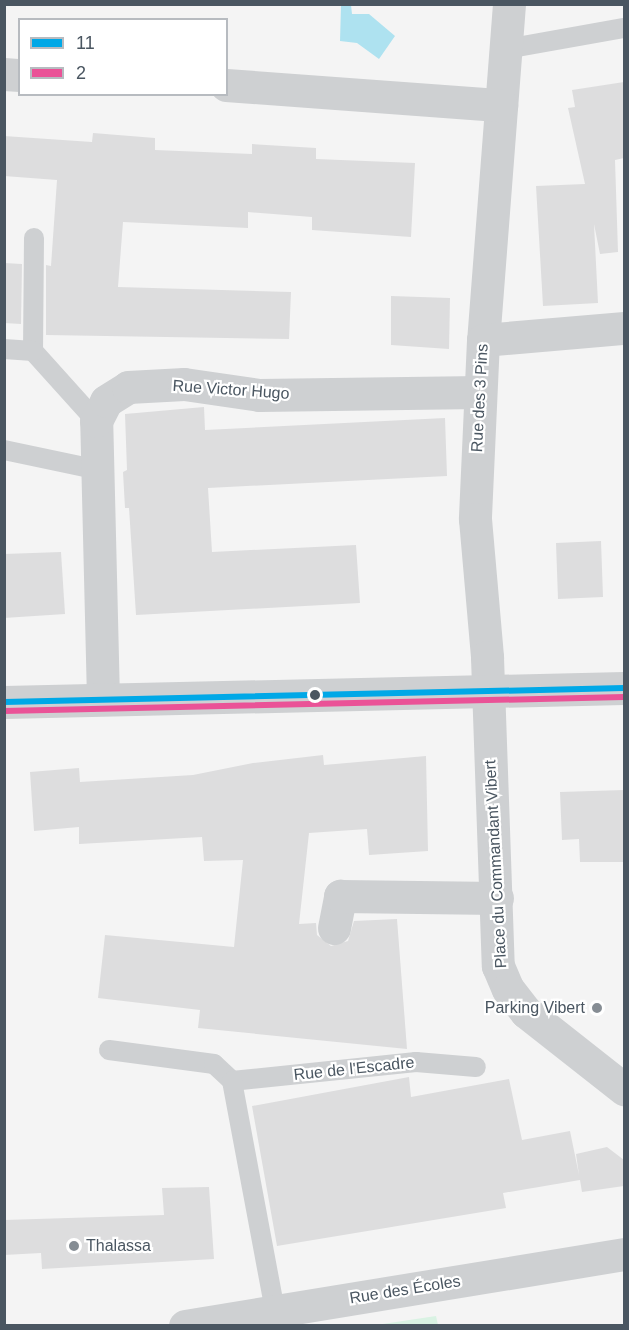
<!DOCTYPE html>
<html>
<head>
<meta charset="utf-8">
<style>
	body { margin:0 }
	#map { position:relative; width:629px; height:1330px; overflow:hidden; background:#f4f4f4; font-family:Helvetica,sans-serif }
	div>[style] { position:absolute }
	[style*='--x'] { left:calc(var(--x)*1px); top:calc(var(--y)*1px); width:calc(var(--w)*1px); rotate:calc(var(--a)*1deg) }
	.green>* { inset:0; background:#d9f2e3 }
	.water>* { inset:0; background:#aee2f0 }
	.building>* { inset:0; background:#ddddde }
	.service>* { height:20px; margin:-10px; padding:0 10px; transform-origin:10px; border-radius:10px; background:#ced0d2 }
	.minor>* { height:33px; margin:-16.5px; padding:0 16.5px; transform-origin:16.5px; border-radius:16.5px; background:#ced0d2 }
	.tertiary>* { height:33px; margin:-16.5px; padding:0 16.5px; transform-origin:16.5px; border-radius:16.5px; background:#ced0d2 }
	.bus-1>* { height:6px; margin:-3px; padding:0 3px; transform-origin:3px; border-radius:3px; background:#00a8e7 }
	.bus-2>* { height:6px; margin:-3px; padding:0 3px; transform-origin:3px; border-radius:3px; background:#ea5297 }
	.dots>* { width:16px; height:16px; translate:-50% -50%; box-sizing:border-box; border:3px solid #fff; border-radius:50% }
	span { translate:-50% -50%; white-space:nowrap; text-align:center; line-height:1.15; -webkit-text-stroke:4.5px #fff; paint-order:stroke }
	.street-label { font-size:16px; color:#4a5661 }
	.poi-label { font-size:16px; color:#4a5661 }
	.right { translate:-100% -50%; text-align:right }
	.left { translate:0 -50%; text-align:left }
	.frame { position:absolute; inset:0; border:6px solid #4a5661; pointer-events:none }
	.legend { position:absolute; left:18px; top:18px; width:210px; height:78px; box-sizing:border-box; background:#fff; border:2px solid #b7bbc0; margin:0; padding:8px 10px; list-style:none; font-size:18px; color:#4a5661 }
	.legend li { display:flex; align-items:center; gap:12px; height:30px }
	.legend b { width:30px; border:2px solid #b7bbc0 }
</style>
</head>
<body>
<div id="map">
	<div class="green">
		<div style="clip-path:polygon(436px 1316px,438px 1325px,376px 1325px)"></div>
	</div>
	<div class="water">
		<div style="clip-path:polygon(351px 5px,352px 14px,369px 14px,395px 36px,379px 59px,357px 43px,340px 41px,341px 6px)"></div>
	</div>
	<div class="building">
		<div style="clip-path:polygon(624px 82px,624px 158px,615px 160px,618px 252px,600px 254px,594px 224px,598px 303px,543px 306px,536px 186px,585px 184px,568px 108px,575px 107px,572px 90px)"></div>
		<div style="clip-path:polygon(93px 133px,155px 138px,155px 150px,252px 154px,252px 144px,316px 148px,316px 159px,415px 163px,411px 237px,312px 230px,312px 217px,248px 212px,248px 228px,123px 222px,118px 287px,291px 292px,289px 339px,46px 335px,46px 265px,51px 266px,57px 180px,4px 176px,4px 136px,92px 142px)"></div>
		<div style="clip-path:polygon(4px 263px,22px 264px,21px 324px,4px 323px)"></div>
		<div style="clip-path:polygon(391px 296px,450px 298px,449px 349px,391px 345px)"></div>
		<div style="clip-path:polygon(204px 407px,205px 430px,445px 418px,447px 476px,208px 488px,212px 552px,356px 545px,360px 603px,136px 615px,129px 508px,125px 508px,123px 472px,127px 470px,125px 414px)"></div>
		<div style="clip-path:polygon(601px 541px,603px 597px,558px 599px,556px 543px)"></div>
		<div style="clip-path:polygon(61px 552px,65px 614px,4px 618px,4px 554px)"></div>
		<div style="clip-path:polygon(323px 755px,324px 765px,426px 756px,428px 851px,369px 855px,367px 829px,309px 833px,299px 924px,316px 923px,317px 935px,331px 946px,348px 941px,354px 921px,397px 919px,407px 1049px,198px 1028px,200px 1010px,98px 998px,105px 935px,234px 947px,243px 860px,204px 861px,202px 837px,79px 844px,79px 827px,34px 831px,30px 772px,79px 768px,80px 782px,193px 775px,253px 763px)"></div>
		<div style="clip-path:polygon(624px 790px,624px 862px,580px 862px,579px 839px,562px 840px,560px 792px)"></div>
		<div style="clip-path:polygon(409px 1077px,411px 1097px,509px 1079px,522px 1140px,570px 1131px,579px 1175px,576px 1154px,607px 1147px,624px 1160px,624px 1186px,582px 1192px,580px 1180px,503px 1193px,506px 1208px,277px 1246px,252px 1106px)"></div>
		<div style="clip-path:polygon(209px 1187px,214px 1259px,42px 1269px,41px 1253px,4px 1255px,4px 1220px,164px 1215px,162px 1188px)"></div>
	</div>
	<div class="service">
		<div style="--x:506;--y:49;--w:120;--a:-10.1"></div>
		<div style="--x:34;--y:238;--w:113;--a:90.5"></div>
		<div style="--x:33;--y:351;--w:94;--a:48"></div>
		<div style="--x:4;--y:349;--w:29;--a:4"></div>
		<div style="--x:4;--y:450;--w:97;--a:11.9"></div>
		<div style="--x:109;--y:1050;--w:106;--a:7.6"></div>
		<div style="--x:214;--y:1064;--w:25;--a:43"></div>
		<div style="--x:232;--y:1081;--w:185;--a:-5.9"></div>
		<div style="--x:416;--y:1062;--w:60;--a:4.8"></div>
		<div style="--x:232;--y:1081;--w:234;--a:79.4"></div>
	</div>
	<div class="minor">
		<div style="--x:509;--y:4;--w:337;--a:94.4"></div>
		<div style="--x:483;--y:340;--w:179;--a:92.6"></div>
		<div style="--x:475;--y:519;--w:139;--a:85"></div>
		<div style="--x:487;--y:657;--w:309;--a:88"></div>
		<div style="--x:498;--y:966;--w:25;--a:67"></div>
		<div style="--x:508;--y:989;--w:29;--a:52"></div>
		<div style="--x:526;--y:1012;--w:125;--a:38.2"></div>
		<div style="--x:4;--y:74;--w:16;--a:4"></div>
		<div style="--x:226;--y:85;--w:276;--a:4.2"></div>
		<div style="--x:483;--y:340;--w:142;--a:-4.9"></div>
		<div style="--x:103;--y:699;--w:278;--a:-91.4"></div>
		<div style="--x:96;--y:421;--w:22;--a:-63"></div>
		<div style="--x:106;--y:401;--w:26;--a:-32"></div>
		<div style="--x:128;--y:387;--w:56;--a:-3.1"></div>
		<div style="--x:184;--y:384;--w:76;--a:8.3"></div>
		<div style="--x:259;--y:395;--w:221;--a:-0.8"></div>
		<div style="--x:334;--y:928;--w:33;--a:-79"></div>
		<div style="--x:340;--y:896;--w:157;--a:0.7"></div>
		<div style="--x:185;--y:1326;--w:445;--a:-9.3"></div>
	</div>
	<div class="tertiary">
		<div style="--x:4;--y:702;--w:620;--a:-1.29"></div>
	</div>
	<div class="bus-1">
		<div style="--x:4;--y:702;--w:620;--a:-1.29"></div>
	</div>
	<div class="bus-2">
		<div style="--x:4;--y:711;--w:620;--a:-1.29"></div>
	</div>
	<div class="dots">
		<div style="left:315px;top:695px;background:#4a5661"></div>
		<div style="left:597px;top:1008px;background:#868d94"></div>
		<div style="left:74px;top:1246px;background:#868d94"></div>
	</div>
	<div class="street-label">
		<span style="left:231px;top:390px;rotate:4deg">Rue Victor Hugo</span>
		<span style="left:480px;top:398px;rotate:-87deg">Rue des 3 Pins</span>
		<span style="left:496px;top:864px;rotate:-93deg">Place du Commandant Vibert</span>
		<span style="left:354px;top:1069px;rotate:-6deg">Rue de l'Escadre</span>
		<span style="left:405px;top:1290px;rotate:-9deg">Rue des Écoles</span>
	</div>
	<div class="poi-label">
		<span class="right" style="left:585px;top:1008px">Parking Vibert</span>
		<span class="left" style="left:86px;top:1246px">Thalassa</span>
	</div>
	<div class="frame"></div>
	<ul class="legend">
	<li><b style="height:8px;background:#00a8e7"></b>11</li>
	<li><b style="height:8px;background:#ea5297"></b>2</li>
	</ul>
</div>
</body>
</html>
